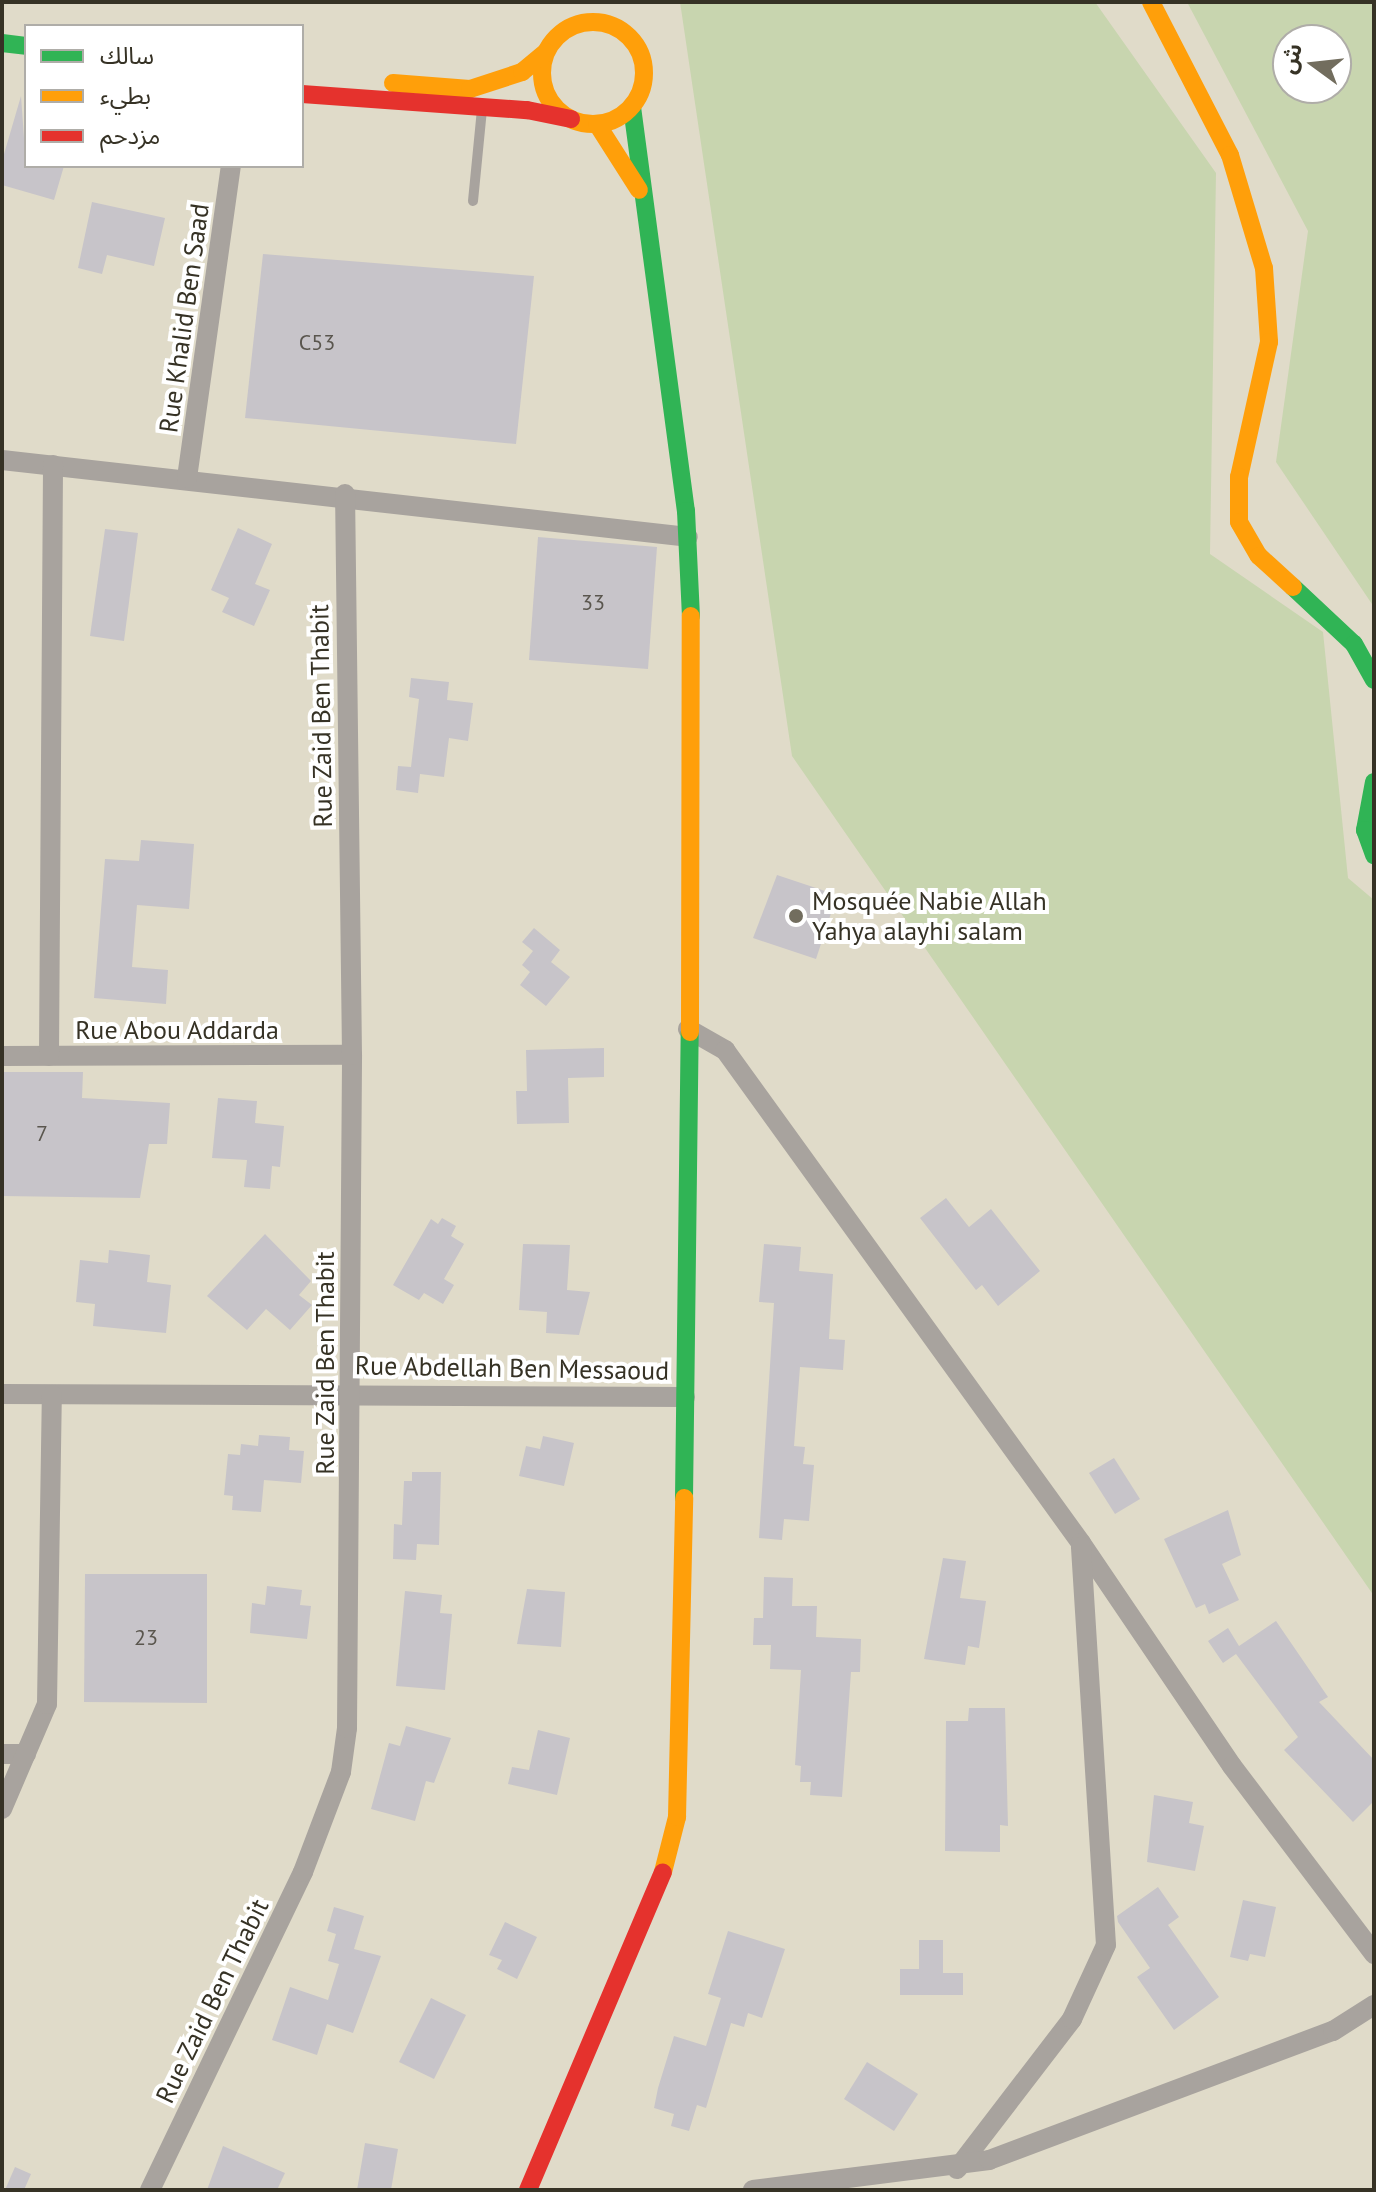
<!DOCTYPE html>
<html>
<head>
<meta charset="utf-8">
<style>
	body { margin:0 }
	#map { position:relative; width:1376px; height:2192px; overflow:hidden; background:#e0dbc9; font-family:"PT Sans","Noto Sans Arabic",sans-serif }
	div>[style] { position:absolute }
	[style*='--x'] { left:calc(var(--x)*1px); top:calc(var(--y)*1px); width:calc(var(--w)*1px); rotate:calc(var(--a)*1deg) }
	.green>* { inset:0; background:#c8d5af }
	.building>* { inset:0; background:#c7c4c9 }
	.lane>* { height:10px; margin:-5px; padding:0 5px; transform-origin:5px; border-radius:5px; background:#a8a39e }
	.street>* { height:20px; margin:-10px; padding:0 10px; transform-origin:10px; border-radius:10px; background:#a8a39e }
	.fast>* { height:18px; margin:-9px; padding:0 9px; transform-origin:9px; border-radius:9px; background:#30b455 }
	.slow>* { height:18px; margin:-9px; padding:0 9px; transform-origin:9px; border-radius:9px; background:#ff9f0a }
	.slow>.ring { margin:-9px; padding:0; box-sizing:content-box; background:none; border:18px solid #ff9f0a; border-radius:50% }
	.jam>* { height:18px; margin:-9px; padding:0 9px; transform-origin:9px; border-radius:9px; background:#e5322d }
	.dots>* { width:22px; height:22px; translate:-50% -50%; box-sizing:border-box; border:4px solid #fff; border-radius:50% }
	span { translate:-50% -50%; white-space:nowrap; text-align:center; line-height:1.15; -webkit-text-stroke:8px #fff; paint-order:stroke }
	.number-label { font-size:22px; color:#5a564e }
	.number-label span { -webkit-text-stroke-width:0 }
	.street-label { font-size:26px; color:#363225 }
	.poi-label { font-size:26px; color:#363225 }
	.left { translate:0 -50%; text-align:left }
	.frame { position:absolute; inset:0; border:4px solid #363225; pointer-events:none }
	.legend { position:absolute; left:24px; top:24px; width:280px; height:144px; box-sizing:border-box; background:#fff; border:2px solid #afada8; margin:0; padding:10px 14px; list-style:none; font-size:24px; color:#363225 }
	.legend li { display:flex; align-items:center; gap:16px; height:40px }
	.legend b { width:40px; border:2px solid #afada8 }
	.north { position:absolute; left:1272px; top:24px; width:80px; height:80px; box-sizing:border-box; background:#fff; border:2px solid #afada8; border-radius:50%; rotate:285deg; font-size:22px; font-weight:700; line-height:32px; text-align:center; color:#363225 }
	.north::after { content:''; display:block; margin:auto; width:28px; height:36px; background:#726d5e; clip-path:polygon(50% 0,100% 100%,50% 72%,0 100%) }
</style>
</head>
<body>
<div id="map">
	<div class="green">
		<div style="clip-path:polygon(680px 2px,1095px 2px,1216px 173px,1210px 554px,1323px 632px,1348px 878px,1374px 900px,1374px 1596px,792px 756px)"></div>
		<div style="clip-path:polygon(evenodd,1187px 2px,1374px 2px,1374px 607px,1276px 462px,1308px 231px,1187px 2px,1288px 40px,1336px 40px,1336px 88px,1288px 88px,1288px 40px)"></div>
	</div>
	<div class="building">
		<div style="clip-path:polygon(21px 96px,26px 166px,64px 166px,54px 200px,2px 185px,2px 161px)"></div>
		<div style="clip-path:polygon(92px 202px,165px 218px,154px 266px,107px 255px,102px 274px,78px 268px)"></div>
		<div style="clip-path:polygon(263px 254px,534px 276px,516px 444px,245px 418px)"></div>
		<div style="clip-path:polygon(238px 528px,272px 544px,255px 584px,270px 590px,254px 626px,222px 612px,229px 598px,211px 590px)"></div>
		<div style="clip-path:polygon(105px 529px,138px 533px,124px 641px,90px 636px)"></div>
		<div style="clip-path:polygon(538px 537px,657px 547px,648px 669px,529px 660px)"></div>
		<div style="clip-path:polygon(411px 678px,449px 682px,447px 700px,473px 703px,468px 741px,449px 738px,444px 777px,420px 774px,418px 793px,396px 790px,398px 766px,411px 767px,419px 699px,409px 697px)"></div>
		<div style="clip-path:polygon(141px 840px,194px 844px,189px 909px,137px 905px,132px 967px,168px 970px,166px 1004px,94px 998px,105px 859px,139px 861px)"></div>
		<div style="clip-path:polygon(777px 875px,837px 895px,816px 959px,753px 938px)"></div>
		<div style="clip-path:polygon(534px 928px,560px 950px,551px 962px,570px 977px,546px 1006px,520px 985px,530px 972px,522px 965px,533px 951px,522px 942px)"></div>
		<div style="clip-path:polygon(604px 1048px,604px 1077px,568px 1078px,569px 1123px,517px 1124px,516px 1091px,527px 1091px,526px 1050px)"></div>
		<div style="clip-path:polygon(2px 1072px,83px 1072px,82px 1098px,170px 1103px,167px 1144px,149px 1144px,140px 1198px,2px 1196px)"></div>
		<div style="clip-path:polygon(218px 1098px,257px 1101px,255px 1123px,284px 1126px,280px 1167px,272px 1166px,270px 1189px,244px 1187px,247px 1160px,212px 1158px)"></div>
		<div style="clip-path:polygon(946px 1198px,969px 1227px,991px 1209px,1040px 1271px,998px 1306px,982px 1285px,976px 1290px,920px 1218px)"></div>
		<div style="clip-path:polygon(442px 1218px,456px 1226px,451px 1236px,464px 1244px,444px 1279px,454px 1285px,443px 1304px,424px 1293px,419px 1300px,393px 1285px,431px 1219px,438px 1224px)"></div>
		<div style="clip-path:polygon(265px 1234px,311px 1281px,299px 1295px,312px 1305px,290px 1330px,266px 1309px,247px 1330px,207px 1296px)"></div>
		<div style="clip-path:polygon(523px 1244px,570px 1245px,567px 1290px,590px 1292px,579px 1335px,546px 1333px,547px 1312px,519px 1310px)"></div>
		<div style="clip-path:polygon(764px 1244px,801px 1247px,799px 1271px,833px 1274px,829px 1339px,845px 1340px,843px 1370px,800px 1367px,794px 1446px,805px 1447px,803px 1464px,814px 1465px,809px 1521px,784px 1519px,782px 1540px,759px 1538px,774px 1303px,759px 1302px)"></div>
		<div style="clip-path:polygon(109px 1250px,150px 1255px,147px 1282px,171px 1285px,166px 1333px,93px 1326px,95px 1304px,76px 1302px,80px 1260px,108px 1263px)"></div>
		<div style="clip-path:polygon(259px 1435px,290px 1437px,289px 1450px,304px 1451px,301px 1483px,264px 1480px,261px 1512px,232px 1510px,233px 1496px,224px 1495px,228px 1454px,240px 1455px,241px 1444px,258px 1446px)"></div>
		<div style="clip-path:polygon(543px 1436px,574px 1443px,564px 1486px,519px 1476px,526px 1446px,540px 1449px)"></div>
		<div style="clip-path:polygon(1114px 1458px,1140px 1499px,1115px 1514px,1089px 1473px)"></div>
		<div style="clip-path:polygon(412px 1472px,441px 1472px,439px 1545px,417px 1544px,416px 1560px,393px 1559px,394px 1524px,402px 1525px,404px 1481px,412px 1481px)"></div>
		<div style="clip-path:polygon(1228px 1510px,1241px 1555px,1222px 1564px,1239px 1600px,1209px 1614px,1205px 1604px,1196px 1608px,1164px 1539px)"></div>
		<div style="clip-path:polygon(943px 1558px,966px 1561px,960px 1598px,986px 1601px,979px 1648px,968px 1646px,965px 1665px,924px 1659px)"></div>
		<div style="clip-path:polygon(85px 1574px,207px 1574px,207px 1703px,84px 1702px)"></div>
		<div style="clip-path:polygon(764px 1577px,793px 1578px,792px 1606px,817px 1606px,816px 1637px,861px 1639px,860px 1672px,851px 1672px,842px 1797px,810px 1795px,811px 1782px,800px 1782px,801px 1766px,795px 1765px,801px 1670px,770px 1669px,771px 1645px,753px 1645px,754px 1618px,763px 1618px)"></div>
		<div style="clip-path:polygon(267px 1586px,302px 1590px,300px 1605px,311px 1606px,307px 1639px,250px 1633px,252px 1603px,265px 1605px)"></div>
		<div style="clip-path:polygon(527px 1589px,565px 1592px,561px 1647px,517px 1644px)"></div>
		<div style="clip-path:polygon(405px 1591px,442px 1595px,440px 1613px,452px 1614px,445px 1690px,396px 1686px)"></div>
		<div style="clip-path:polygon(1276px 1621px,1328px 1697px,1319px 1702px,1374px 1760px,1374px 1801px,1353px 1822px,1284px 1750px,1298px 1737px,1236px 1654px,1223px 1663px,1208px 1641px,1228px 1628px,1239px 1646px)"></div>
		<div style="clip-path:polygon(969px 1708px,1005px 1708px,1008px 1826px,1000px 1825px,1000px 1852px,945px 1851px,946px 1721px,968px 1721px)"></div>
		<div style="clip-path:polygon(406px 1726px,451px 1738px,434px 1783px,426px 1781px,415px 1821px,371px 1809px,389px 1743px,400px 1746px)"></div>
		<div style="clip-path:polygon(538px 1730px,570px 1738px,557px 1795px,508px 1784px,512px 1767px,529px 1770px)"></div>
		<div style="clip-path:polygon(1154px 1795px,1193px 1802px,1189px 1823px,1204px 1826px,1195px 1871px,1147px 1862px)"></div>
		<div style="clip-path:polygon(1158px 1887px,1179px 1917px,1168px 1925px,1219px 1997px,1174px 2030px,1137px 1977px,1150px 1968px,1118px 1922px,1117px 1916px)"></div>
		<div style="clip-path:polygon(1243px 1900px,1276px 1907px,1265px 1957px,1250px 1954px,1248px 1961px,1230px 1957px)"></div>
		<div style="clip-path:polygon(334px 1907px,364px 1916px,354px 1949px,381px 1956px,353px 2033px,327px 2024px,317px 2055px,272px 2040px,290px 1987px,328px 2000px,339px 1964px,328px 1961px,336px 1934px,327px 1931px)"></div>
		<div style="clip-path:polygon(505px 1922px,537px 1937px,517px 1979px,497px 1969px,502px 1960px,489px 1955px)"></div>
		<div style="clip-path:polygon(728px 1931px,785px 1949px,762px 2018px,748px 2013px,744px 2027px,731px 2023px,706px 2108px,697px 2105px,689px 2131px,671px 2126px,674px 2114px,654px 2108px,658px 2088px,674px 2036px,706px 2046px,721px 1998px,708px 1994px)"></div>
		<div style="clip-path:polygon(919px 1940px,943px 1940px,943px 1973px,963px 1973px,963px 1995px,900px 1995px,900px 1969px,919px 1969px)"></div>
		<div style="clip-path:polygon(431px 1998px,466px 2015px,434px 2079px,399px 2062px)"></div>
		<div style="clip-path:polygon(867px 2062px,918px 2094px,894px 2131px,844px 2099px)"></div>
		<div style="clip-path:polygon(365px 2143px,398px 2149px,391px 2190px,357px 2190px)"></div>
		<div style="clip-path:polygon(223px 2146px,285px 2173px,277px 2190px,207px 2190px)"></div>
		<div style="clip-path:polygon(15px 2167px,31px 2174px,24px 2190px,5px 2190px)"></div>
	</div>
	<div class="lane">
		<div style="--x:473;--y:201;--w:91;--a:-84.4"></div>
	</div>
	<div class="street">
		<div style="--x:2;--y:460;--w:690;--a:6.4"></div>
		<div style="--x:187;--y:478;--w:315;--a:-82"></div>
		<div style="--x:688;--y:1029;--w:43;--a:29.6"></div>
		<div style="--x:725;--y:1050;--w:608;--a:54.17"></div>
		<div style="--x:1081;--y:1543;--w:269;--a:55.9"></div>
		<div style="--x:1232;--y:1766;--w:236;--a:52.9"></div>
		<div style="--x:2;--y:1056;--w:350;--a:-0.2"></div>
		<div style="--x:49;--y:1056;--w:591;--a:-89.61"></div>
		<div style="--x:2;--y:1394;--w:683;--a:0.25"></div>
		<div style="--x:2;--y:1754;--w:24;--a:0"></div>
		<div style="--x:2;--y:1809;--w:114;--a:-66.8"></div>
		<div style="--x:47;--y:1704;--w:309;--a:-89.1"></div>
		<div style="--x:957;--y:2169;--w:189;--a:-52.5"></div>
		<div style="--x:1072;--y:2019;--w:81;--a:-65.3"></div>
		<div style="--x:1106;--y:1945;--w:399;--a:-93.6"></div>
		<div style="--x:150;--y:2190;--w:353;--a:-64.3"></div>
		<div style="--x:303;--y:1872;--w:107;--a:-69.2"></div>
		<div style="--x:341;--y:1772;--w:44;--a:-82.2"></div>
		<div style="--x:347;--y:1728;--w:673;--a:-89.57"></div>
		<div style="--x:352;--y:1055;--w:561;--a:-90.71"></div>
		<div style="--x:753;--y:2190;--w:238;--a:-7.2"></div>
		<div style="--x:989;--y:2160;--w:367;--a:-20.6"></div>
		<div style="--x:1333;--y:2031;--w:49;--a:-32.4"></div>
	</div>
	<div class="fast">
		<div style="--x:2;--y:43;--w:24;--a:7"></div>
		<div style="--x:632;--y:107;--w:408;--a:82.4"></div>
		<div style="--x:686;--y:511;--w:105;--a:87.3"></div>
		<div style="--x:1293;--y:587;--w:83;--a:43.1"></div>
		<div style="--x:1354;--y:644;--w:41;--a:60.9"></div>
		<div style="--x:1374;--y:782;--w:49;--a:100.6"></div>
		<div style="--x:1365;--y:830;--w:27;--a:70"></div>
		<div style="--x:684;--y:1498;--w:466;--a:-89.3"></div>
	</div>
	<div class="slow">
		<div style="--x:1151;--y:2;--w:172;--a:62.7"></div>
		<div style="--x:1230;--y:155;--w:118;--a:73.3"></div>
		<div style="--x:1264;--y:268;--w:74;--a:86.1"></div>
		<div style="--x:1269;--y:342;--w:138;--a:102.5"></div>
		<div style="--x:1239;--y:477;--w:45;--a:90"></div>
		<div style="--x:1239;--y:522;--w:39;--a:60"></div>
		<div style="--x:1259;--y:556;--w:46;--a:42.4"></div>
		<div class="ring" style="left:542px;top:22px;width:84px;height:84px"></div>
		<div style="--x:393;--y:83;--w:77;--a:4.5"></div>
		<div style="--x:470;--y:89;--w:55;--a:-18.1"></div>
		<div style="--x:522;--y:72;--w:31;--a:-40"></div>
		<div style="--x:597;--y:124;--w:78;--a:57.5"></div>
		<div style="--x:690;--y:1032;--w:416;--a:-89.9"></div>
		<div style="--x:663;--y:1872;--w:57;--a:-75.7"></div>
		<div style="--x:677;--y:1817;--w:319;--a:-88.7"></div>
	</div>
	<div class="jam">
		<div style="--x:302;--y:94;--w:226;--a:4.1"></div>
		<div style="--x:527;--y:110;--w:45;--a:11.6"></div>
		<div style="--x:528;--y:2190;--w:345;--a:-67"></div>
	</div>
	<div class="dots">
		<div style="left:796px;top:916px;background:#726d5e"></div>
	</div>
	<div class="number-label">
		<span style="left:317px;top:343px">C53</span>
		<span style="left:593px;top:603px">33</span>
		<span style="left:42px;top:1134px">7</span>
		<span style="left:146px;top:1638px">23</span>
	</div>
	<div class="street-label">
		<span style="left:184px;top:318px;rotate:-82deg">Rue Khalid Ben Saad</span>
		<span style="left:321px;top:716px;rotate:-91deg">Rue Zaid Ben Thabit</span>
		<span style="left:177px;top:1030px">Rue Abou Addarda</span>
		<span style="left:325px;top:1363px;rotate:-90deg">Rue Zaid Ben Thabit</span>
		<span style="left:512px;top:1368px;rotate:1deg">Rue Abdellah Ben Messaoud</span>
		<span style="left:212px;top:2001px;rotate:-64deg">Rue Zaid Ben Thabit</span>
	</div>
	<div class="poi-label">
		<span class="left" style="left:812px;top:916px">Mosquée Nabie Allah<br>Yahya alayhi salam</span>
	</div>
	<div class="frame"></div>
	<ul class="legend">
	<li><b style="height:10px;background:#30b455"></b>سالك</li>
	<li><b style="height:10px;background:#ff9f0a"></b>بطيء</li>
	<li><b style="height:10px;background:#e5322d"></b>مزدحم</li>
	</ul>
	<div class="north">ش</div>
</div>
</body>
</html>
